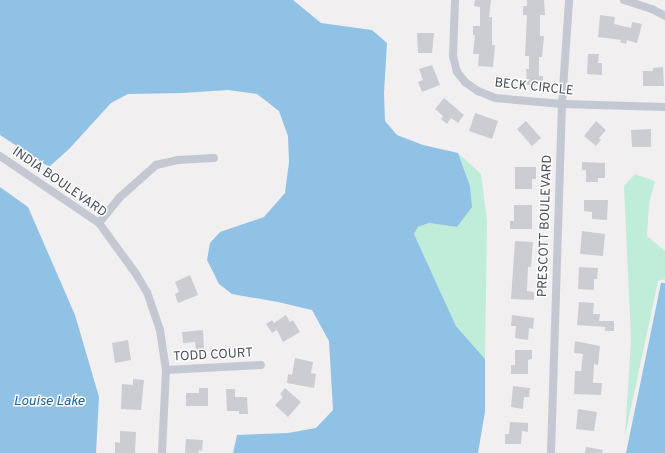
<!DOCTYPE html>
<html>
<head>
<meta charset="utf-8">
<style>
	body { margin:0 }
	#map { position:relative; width:665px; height:453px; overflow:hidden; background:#f1efef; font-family:Overpass,sans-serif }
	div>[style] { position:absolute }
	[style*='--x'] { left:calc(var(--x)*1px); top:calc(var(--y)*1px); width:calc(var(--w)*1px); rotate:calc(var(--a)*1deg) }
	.green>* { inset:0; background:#c0ecda }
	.water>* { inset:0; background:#90c2e6 }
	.building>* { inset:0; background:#cccdd3 }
	.minor>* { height:8px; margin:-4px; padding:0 4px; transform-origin:4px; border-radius:4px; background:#c3c8d2 }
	span { translate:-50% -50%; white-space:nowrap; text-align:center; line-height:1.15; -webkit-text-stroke:3px #fff; paint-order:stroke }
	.street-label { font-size:13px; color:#484e5b }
	.water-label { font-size:14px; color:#16679f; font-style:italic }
</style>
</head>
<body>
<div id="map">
	<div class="green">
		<div style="clip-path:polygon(458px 153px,481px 174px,487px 221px,485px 359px,456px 326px,414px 234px,418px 227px,429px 223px,457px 227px,470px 186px)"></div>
		<div style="clip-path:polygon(635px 174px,655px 181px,649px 204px,647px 236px,665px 251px,665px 279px,658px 281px,625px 436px,631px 339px,624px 186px)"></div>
	</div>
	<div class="water">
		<div style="clip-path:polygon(0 0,293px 0,321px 23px,372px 30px,387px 43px,384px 93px,385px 121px,397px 135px,423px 145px,458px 153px,470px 186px,472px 207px,457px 227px,429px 223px,418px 227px,414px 234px,456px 326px,485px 359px,485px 412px,478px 453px,233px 453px,237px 435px,288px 433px,316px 428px,333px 410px,329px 341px,312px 310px,278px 302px,232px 294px,219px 284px,207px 260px,210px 243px,220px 232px,264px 217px,285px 193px,289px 162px,288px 136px,279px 111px,257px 94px,228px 90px,183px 93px,128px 94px,111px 103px,69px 149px,49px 167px,0 135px)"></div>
		<div style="clip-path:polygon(0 187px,28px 207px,75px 315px,99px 397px,96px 453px,0 453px)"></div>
		<div style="clip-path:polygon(661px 283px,665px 283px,665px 453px,626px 453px)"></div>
	</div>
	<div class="building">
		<div style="clip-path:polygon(475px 0,491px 0,489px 17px,492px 17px,492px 45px,495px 45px,493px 67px,478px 66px,479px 54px,473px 54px,475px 35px,473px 35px,473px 26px,480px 26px,480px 7px,474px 6px)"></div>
		<div style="clip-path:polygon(527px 0,544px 0,545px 15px,540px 15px,540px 36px,544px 36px,542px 57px,539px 57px,539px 76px,543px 76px,543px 85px,527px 85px,526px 69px,529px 69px,529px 56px,525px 56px,527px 15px,523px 15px,523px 6px,527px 6px)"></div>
		<div style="clip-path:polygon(600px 15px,615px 17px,614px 24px,631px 28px,632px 22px,642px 24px,637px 43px,627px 40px,626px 44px,620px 42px,621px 40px,598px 37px)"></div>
		<div style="clip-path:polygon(417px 33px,434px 33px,432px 53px,418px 53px)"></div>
		<div style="clip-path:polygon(588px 54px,599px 54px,598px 63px,602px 63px,602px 75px,587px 74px)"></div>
		<div style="clip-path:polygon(432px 65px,440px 85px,422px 92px,418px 82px,423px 80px,419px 69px)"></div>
		<div style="clip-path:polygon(663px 67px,664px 86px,643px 86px,643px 71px,653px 71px,653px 68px)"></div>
		<div style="clip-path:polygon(444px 98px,464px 115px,458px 123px,451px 118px,447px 124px,441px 119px,443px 116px,435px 109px)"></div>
		<div style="clip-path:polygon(475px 113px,498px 121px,492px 139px,469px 131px)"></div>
		<div style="clip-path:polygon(526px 121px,541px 138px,532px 146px,517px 129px)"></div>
		<div style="clip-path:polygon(596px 121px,606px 130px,599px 138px,601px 140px,596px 146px,584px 136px)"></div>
		<div style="clip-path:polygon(651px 129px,651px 147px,632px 147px,631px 130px)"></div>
		<div style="clip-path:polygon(582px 162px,605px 163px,605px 178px,598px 178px,598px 182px,586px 182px,586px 170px,582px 170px)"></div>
		<div style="clip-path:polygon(515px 167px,536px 167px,536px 179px,532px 179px,532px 189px,515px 189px)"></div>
		<div style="clip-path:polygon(584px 200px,608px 200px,607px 220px,592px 219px,592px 212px,584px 211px)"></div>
		<div style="clip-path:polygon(514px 205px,532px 205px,532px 229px,510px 229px,510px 221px,514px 221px)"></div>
		<div style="clip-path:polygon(582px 231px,605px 234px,603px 256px,580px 254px)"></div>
		<div style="clip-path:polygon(515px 241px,533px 242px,531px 267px,528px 267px,527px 291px,534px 292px,534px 300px,511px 299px)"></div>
		<div style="clip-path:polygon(579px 267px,598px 268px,597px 279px,594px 279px,594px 290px,578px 289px)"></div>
		<div style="clip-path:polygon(190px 275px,198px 295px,178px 303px,175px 294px,179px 292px,175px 282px)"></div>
		<div style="clip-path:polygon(579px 302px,594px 303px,593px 314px,600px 314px,599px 321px,614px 321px,614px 331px,605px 331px,605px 327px,577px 325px)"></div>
		<div style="clip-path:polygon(286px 315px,290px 322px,293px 320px,300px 332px,283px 342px,277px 330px,272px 333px,266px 324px,272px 320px,274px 323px)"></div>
		<div style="clip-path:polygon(512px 315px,534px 318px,533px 329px,529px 328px,528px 340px,515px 338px,516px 326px,511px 326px)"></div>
		<div style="clip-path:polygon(203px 330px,204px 349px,196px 350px,195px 342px,183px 343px,182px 332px)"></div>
		<div style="clip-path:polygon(128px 340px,131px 360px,115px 363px,112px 343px)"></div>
		<div style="clip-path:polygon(575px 341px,600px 346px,598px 365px,594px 364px,593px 383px,602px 383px,601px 395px,574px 394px,575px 371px,581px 371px,583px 354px,574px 353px)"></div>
		<div style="clip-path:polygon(515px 350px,532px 350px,532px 359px,528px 360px,528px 374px,511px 374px,511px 365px,515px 365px)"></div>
		<div style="clip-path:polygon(295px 358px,313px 362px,311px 373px,316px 374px,314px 388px,287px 383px,288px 374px,292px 375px)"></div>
		<div style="clip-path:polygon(133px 379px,144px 380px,141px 410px,121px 409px,122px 384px,133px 385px)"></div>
		<div style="clip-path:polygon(513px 386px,530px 388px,529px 397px,524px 397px,523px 409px,511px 407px)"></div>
		<div style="clip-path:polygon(199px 388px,208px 388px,208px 406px,186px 406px,186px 393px,199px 393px)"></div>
		<div style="clip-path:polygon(285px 388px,301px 402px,288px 417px,275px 405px,283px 397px,280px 394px)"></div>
		<div style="clip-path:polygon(226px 389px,235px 389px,235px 397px,247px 397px,248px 414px,239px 414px,239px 411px,227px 411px)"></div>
		<div style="clip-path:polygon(578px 409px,597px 412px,594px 431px,576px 429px)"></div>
		<div style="clip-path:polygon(510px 422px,528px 423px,528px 432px,522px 431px,521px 444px,505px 444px,505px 434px,509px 434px)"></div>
		<div style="clip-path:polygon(120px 431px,136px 432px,135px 453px,115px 453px,115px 442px,120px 443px)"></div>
		<div style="clip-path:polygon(186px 439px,203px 440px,202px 451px,199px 450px,198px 453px,185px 453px)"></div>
		<div style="clip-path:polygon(586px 447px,603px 450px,602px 453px,585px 453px)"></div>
	</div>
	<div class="minor">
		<div style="--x:455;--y:0;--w:56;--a:92"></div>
		<div style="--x:453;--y:56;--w:16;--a:76"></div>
		<div style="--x:457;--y:72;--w:13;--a:51"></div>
		<div style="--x:465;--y:82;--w:16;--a:35"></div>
		<div style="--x:478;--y:91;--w:18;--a:22"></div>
		<div style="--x:495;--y:98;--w:67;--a:5.1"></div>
		<div style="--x:562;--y:104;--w:103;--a:1.7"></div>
		<div style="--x:624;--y:0;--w:29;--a:18"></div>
		<div style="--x:652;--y:9;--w:15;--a:28"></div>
		<div style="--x:0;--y:156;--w:120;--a:34.1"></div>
		<div style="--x:99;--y:223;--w:63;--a:54"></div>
		<div style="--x:136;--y:274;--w:21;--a:59"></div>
		<div style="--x:147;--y:292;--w:40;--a:71.1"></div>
		<div style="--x:160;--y:330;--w:40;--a:81.5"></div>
		<div style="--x:166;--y:370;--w:83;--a:92.8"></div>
		<div style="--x:99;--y:223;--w:32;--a:-51"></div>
		<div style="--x:119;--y:198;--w:50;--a:-41.7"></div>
		<div style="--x:156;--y:165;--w:23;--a:-13"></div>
		<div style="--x:178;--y:160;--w:36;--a:-3"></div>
		<div style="--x:166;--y:370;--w:95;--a:-3"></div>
		<div style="--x:551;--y:453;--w:349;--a:-88.2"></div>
		<div style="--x:562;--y:104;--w:104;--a:-86.1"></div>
	</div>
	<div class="street-label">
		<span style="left:534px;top:88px;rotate:6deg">BECK CIRCLE</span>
		<span style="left:59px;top:183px;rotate:35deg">INDIA BOULEVARD</span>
		<span style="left:546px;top:226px;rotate:-88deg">PRESCOTT BOULEVARD</span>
		<span style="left:213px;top:356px;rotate:-3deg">TODD COURT</span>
	</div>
	<div class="water-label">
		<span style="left:49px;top:402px">Louise Lake</span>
	</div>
</div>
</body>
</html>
